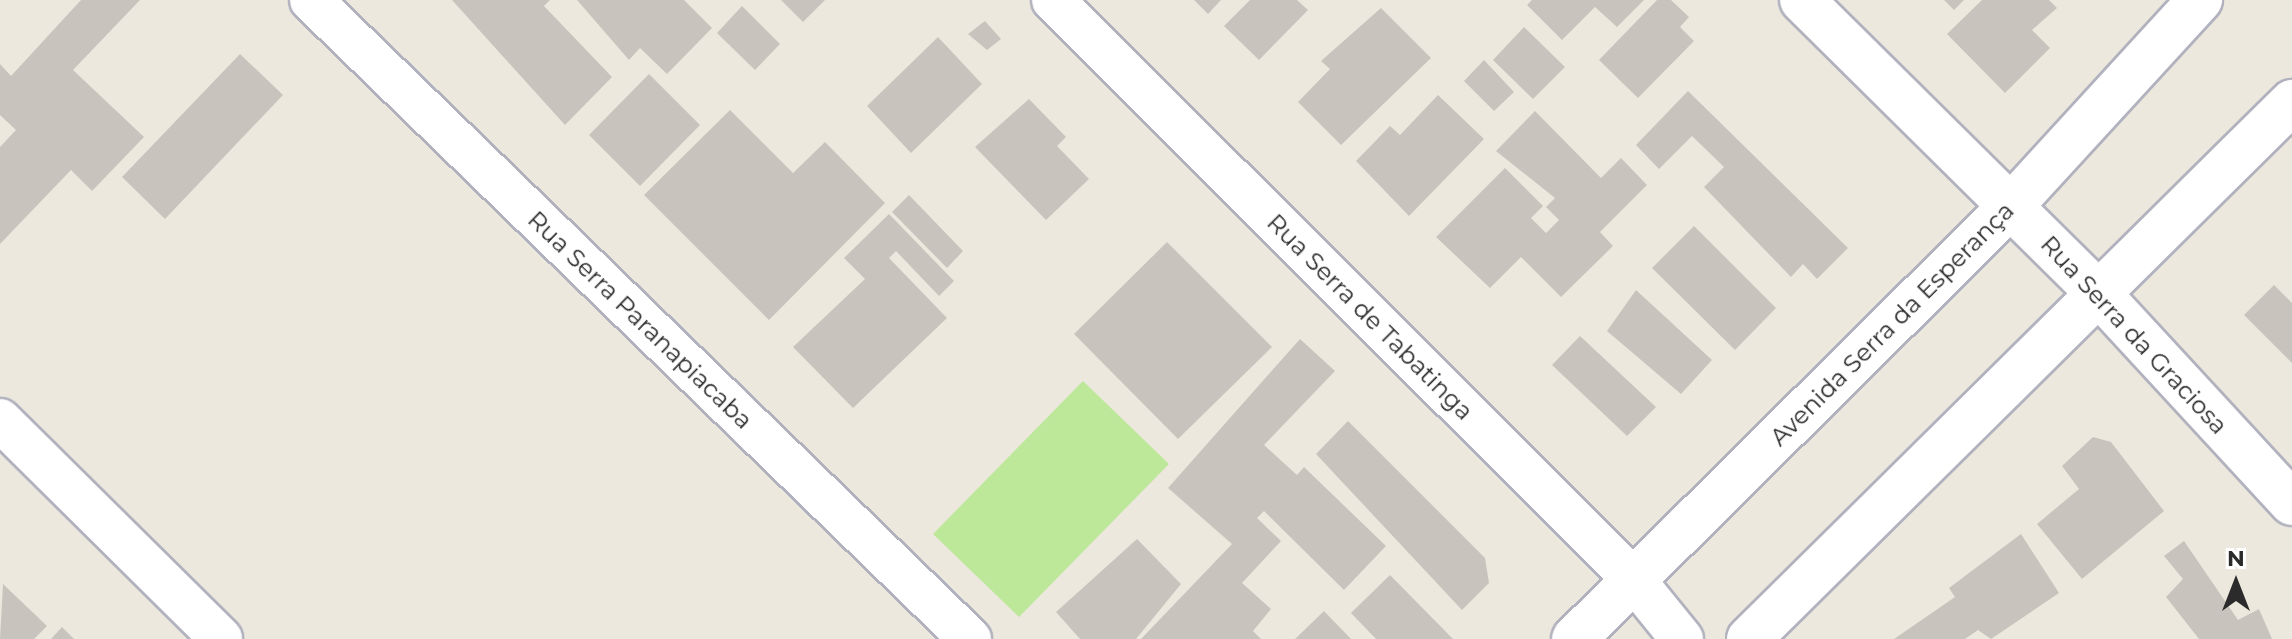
<!DOCTYPE html>
<html>
<head>
<meta charset="utf-8">
<style>
	body { margin:0 }
	#map { position:relative; width:2292px; height:639px; overflow:hidden; background:#ece8de; font-family:Montserrat,sans-serif }
	div>[style] { position:absolute }
	[style*='--x'] { left:calc(var(--x)*1px); top:calc(var(--y)*1px); width:calc(var(--w)*1px); rotate:calc(var(--a)*1deg) }
	.pitch>* { inset:0; background:#bde799 }
	.building>* { inset:0; background:#c8c4bd }
	.roads { filter:drop-shadow(2px 0 #b1b2be) drop-shadow(-2px 0 #b1b2be) drop-shadow(0 2px #b1b2be) drop-shadow(0 -2px #b1b2be) }
	.minor>* { height:42px; margin:-21px; padding:0 21px; transform-origin:21px; border-radius:21px; background:#fff }
	.tertiary>* { height:44px; margin:-22px; padding:0 22px; transform-origin:22px; border-radius:22px; background:#fff }
	span { translate:-50% -50%; white-space:nowrap; text-align:center; line-height:1.15; -webkit-text-stroke:6px #fff; paint-order:stroke }
	.street-label { font-size:24px; color:#2b2b2b }
	.north { position:absolute; left:2196px; top:543px; width:80px; height:80px; -webkit-text-stroke:6px #fff; paint-order:stroke; rotate:0deg; font-size:22px; font-weight:700; line-height:32px; text-align:center; color:#2b2b2b }
	.north::after { content:''; display:block; margin:auto; width:28px; height:36px; background:#2b2b2b; clip-path:polygon(50% 0,100% 100%,50% 72%,0 100%) }
</style>
</head>
<body>
<div id="map">
	<div class="pitch">
		<div style="clip-path:polygon(1083px 381px,1169px 464px,1019px 617px,933px 534px)"></div>
	</div>
	<div class="building">
		<div style="clip-path:polygon(81px 0,140px 0,73px 70px,144px 137px,92px 191px,71px 170px,0 244px,0 147px,16px 130px,0 115px,0 64px,11px 76px)"></div>
		<div style="clip-path:polygon(452px 0,550px 0,544px 6px,612px 77px,565px 125px)"></div>
		<div style="clip-path:polygon(577px 0,684px 0,712px 28px,667px 74px,640px 48px,629px 60px)"></div>
		<div style="clip-path:polygon(781px 0,825px 0,803px 22px)"></div>
		<div style="clip-path:polygon(1194px 0,1221px 0,1208px 14px)"></div>
		<div style="clip-path:polygon(1250px 0,1297px 0,1308px 10px,1259px 60px,1224px 26px)"></div>
		<div style="clip-path:polygon(1532px 0,1644px 0,1617px 27px,1595px 7px,1562px 40px,1527px 5px)"></div>
		<div style="clip-path:polygon(1657px 0,1671px 0,1689px 17px,1680px 27px,1694px 41px,1638px 98px,1599px 60px)"></div>
		<div style="clip-path:polygon(1944px 0,1964px 0,1954px 10px)"></div>
		<div style="clip-path:polygon(1982px 0,2049px 0,2057px 8px,2032px 30px,2050px 48px,2005px 93px,1947px 34px)"></div>
		<div style="clip-path:polygon(742px 6px,780px 44px,755px 70px,717px 33px)"></div>
		<div style="clip-path:polygon(1381px 8px,1431px 58px,1341px 145px,1298px 102px,1330px 69px,1321px 61px)"></div>
		<div style="clip-path:polygon(985px 21px,1001px 39px,987px 50px,968px 34px)"></div>
		<div style="clip-path:polygon(1524px 27px,1565px 67px,1533px 99px,1493px 60px)"></div>
		<div style="clip-path:polygon(938px 37px,982px 84px,911px 153px,867px 106px)"></div>
		<div style="clip-path:polygon(240px 54px,283px 95px,165px 219px,122px 177px)"></div>
		<div style="clip-path:polygon(1484px 60px,1514px 92px,1494px 111px,1464px 81px)"></div>
		<div style="clip-path:polygon(649px 74px,700px 125px,640px 186px,589px 135px)"></div>
		<div style="clip-path:polygon(1688px 91px,1848px 248px,1817px 279px,1803px 264px,1791px 277px,1704px 187px,1724px 167px,1692px 136px,1659px 169px,1636px 145px)"></div>
		<div style="clip-path:polygon(1438px 95px,1484px 139px,1409px 216px,1356px 161px,1390px 126px,1400px 135px)"></div>
		<div style="clip-path:polygon(1029px 99px,1066px 137px,1057px 146px,1089px 179px,1046px 220px,975px 147px)"></div>
		<div style="clip-path:polygon(730px 110px,793px 173px,825px 142px,885px 203px,769px 320px,644px 195px)"></div>
		<div style="clip-path:polygon(1535px 111px,1601px 178px,1621px 158px,1647px 185px,1600px 232px,1613px 246px,1561px 297px,1521px 257px,1490px 288px,1436px 237px,1505px 168px,1543px 206px,1531px 218px,1546px 233px,1559px 220px,1546px 207px,1555px 198px,1496px 151px)"></div>
		<div style="clip-path:polygon(909px 195px,963px 251px,947px 268px,892px 212px)"></div>
		<div style="clip-path:polygon(889px 214px,954px 281px,939px 296px,896px 251px,889px 258px,947px 318px,853px 408px,793px 347px,865px 279px,844px 258px)"></div>
		<div style="clip-path:polygon(1694px 226px,1776px 308px,1735px 350px,1652px 268px)"></div>
		<div style="clip-path:polygon(1167px 242px,1272px 347px,1178px 439px,1074px 334px)"></div>
		<div style="clip-path:polygon(2274px 285px,2292px 303px,2292px 363px,2244px 315px)"></div>
		<div style="clip-path:polygon(1636px 290px,1712px 360px,1681px 394px,1607px 331px)"></div>
		<div style="clip-path:polygon(1580px 336px,1656px 407px,1627px 436px,1552px 365px)"></div>
		<div style="clip-path:polygon(1300px 339px,1335px 371px,1264px 445px,1297px 475px,1304px 467px,1386px 546px,1344px 590px,1264px 511px,1257px 518px,1281px 541px,1242px 583px,1271px 609px,1253px 631px,1261px 639px,1141px 639px,1232px 544px,1168px 488px)"></div>
		<div style="clip-path:polygon(1348px 421px,1485px 558px,1489px 583px,1462px 610px,1316px 454px)"></div>
		<div style="clip-path:polygon(2093px 437px,2111px 442px,2164px 511px,2082px 579px,2037px 524px,2079px 489px,2062px 466px)"></div>
		<div style="clip-path:polygon(2021px 534px,2059px 593px,1991px 639px,1978px 630px,1965px 639px,1894px 639px,1955px 597px,1949px 588px)"></div>
		<div style="clip-path:polygon(1137px 539px,1181px 584px,1136px 639px,1080px 639px,1056px 612px)"></div>
		<div style="clip-path:polygon(2184px 541px,2238px 620px,2259px 609px,2272px 639px,2199px 639px,2166px 597px,2183px 579px,2164px 556px)"></div>
		<div style="clip-path:polygon(1390px 575px,1453px 639px,1376px 639px,1351px 613px)"></div>
		<div style="clip-path:polygon(3px 584px,47px 626px,34px 639px,0 639px)"></div>
		<div style="clip-path:polygon(1324px 611px,1351px 639px,1295px 639px)"></div>
		<div style="clip-path:polygon(62px 627px,74px 639px,51px 639px)"></div>
	</div>
	<div class="roads">
		<div class="minor">
			<div style="--x:311;--y:0;--w:918;--a:44.12"></div>
			<div style="--x:1053;--y:0;--w:821;--a:44.95"></div>
			<div style="--x:1634;--y:580;--w:76;--a:50.9"></div>
			<div style="--x:0;--y:420;--w:311;--a:44.7"></div>
		</div>
		<div class="tertiary">
			<div style="--x:1802;--y:0;--w:419;--a:44.7"></div>
			<div style="--x:2100;--y:295;--w:283;--a:47.3"></div>
			<div style="--x:1574;--y:639;--w:615;--a:-44.74"></div>
			<div style="--x:2011;--y:206;--w:280;--a:-47.5"></div>
			<div style="--x:1749;--y:639;--w:764;--a:-44.68"></div>
		</div>
	</div>
	<div class="street-label">
		<span style="left:1370px;top:317px;rotate:45deg">Rua Serra de Tabatinga</span>
		<span style="left:640px;top:320px;rotate:44deg">Rua Serra Paranapiacaba</span>
		<span style="left:1892px;top:324px;rotate:-45deg">Avenida Serra da Esperança</span>
		<span style="left:2134px;top:335px;rotate:47deg">Rua Serra da Graciosa</span>
	</div>
	<div class="north">N</div>
</div>
</body>
</html>
